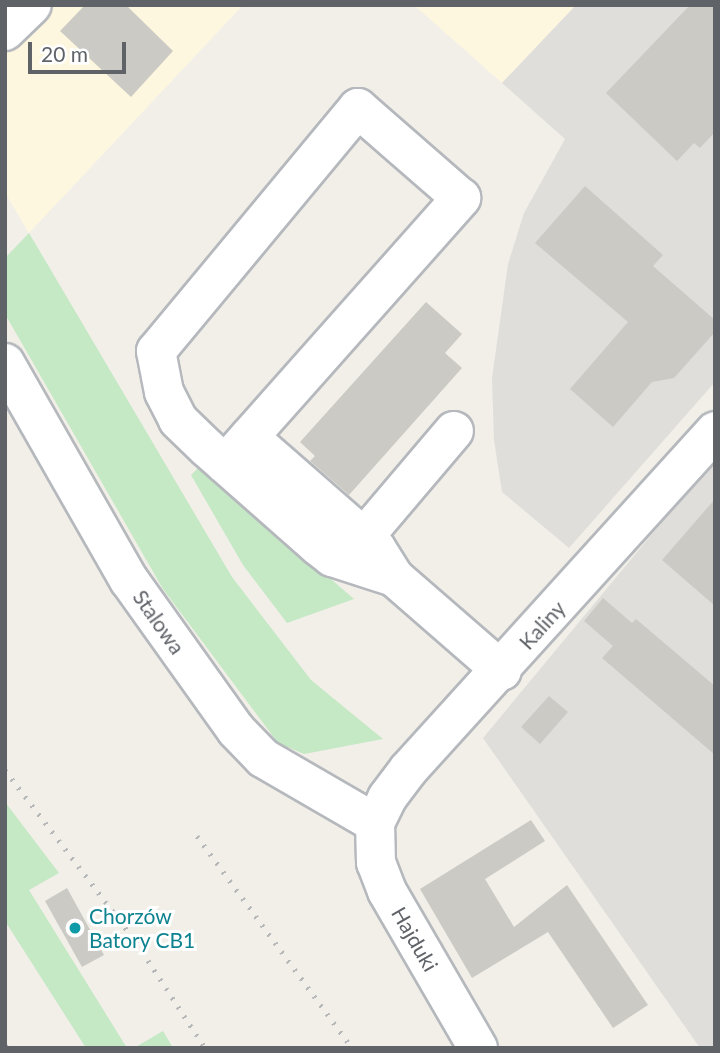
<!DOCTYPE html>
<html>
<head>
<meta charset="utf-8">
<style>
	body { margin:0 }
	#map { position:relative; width:720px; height:1053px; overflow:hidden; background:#f1efe8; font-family:Lato,sans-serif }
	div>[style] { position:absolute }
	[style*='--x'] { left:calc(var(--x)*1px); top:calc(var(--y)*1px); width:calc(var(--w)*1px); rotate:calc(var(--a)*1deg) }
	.commercial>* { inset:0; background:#fef7e0 }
	.industrial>* { inset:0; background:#e0deda }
	.green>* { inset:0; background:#c5e8c5 }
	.building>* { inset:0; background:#cccac5 }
	.roads { filter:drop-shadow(2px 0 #b5b8bc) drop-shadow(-2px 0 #b5b8bc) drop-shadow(0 2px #b5b8bc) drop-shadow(0 -2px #b5b8bc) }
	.minor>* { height:38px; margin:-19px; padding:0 19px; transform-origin:19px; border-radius:19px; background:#fff }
	.rail>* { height:5px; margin-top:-2.5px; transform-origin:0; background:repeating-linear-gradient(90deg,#b6b7b8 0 2px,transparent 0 11px) }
	.dots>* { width:19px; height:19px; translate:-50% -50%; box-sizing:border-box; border:4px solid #fff; border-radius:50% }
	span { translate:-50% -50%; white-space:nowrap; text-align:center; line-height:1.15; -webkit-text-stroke:6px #fff; paint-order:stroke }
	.street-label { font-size:21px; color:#5f6368 }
	.culture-label { font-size:21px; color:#0d838f }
	.left { translate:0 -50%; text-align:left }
	.frame { position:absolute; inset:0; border:7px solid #5f6368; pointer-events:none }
	.scale { position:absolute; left:28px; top:42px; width:98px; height:32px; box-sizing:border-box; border:4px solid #5f6368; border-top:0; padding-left:9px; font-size:21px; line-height:24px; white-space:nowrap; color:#5f6368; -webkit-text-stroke:5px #fff; paint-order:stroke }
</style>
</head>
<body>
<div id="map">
	<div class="commercial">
		<div style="clip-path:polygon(5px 5px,243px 5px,29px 233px,5px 193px)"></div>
		<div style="clip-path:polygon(414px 5px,576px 5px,502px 83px)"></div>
	</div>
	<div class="industrial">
		<div style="clip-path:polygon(576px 5px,715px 5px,715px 382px,569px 548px,502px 492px,494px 440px,492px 378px,508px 264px,524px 213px,565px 139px,502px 83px)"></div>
		<div style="clip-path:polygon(715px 458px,715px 1048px,700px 1048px,483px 738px)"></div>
	</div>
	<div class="green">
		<div style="clip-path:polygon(29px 233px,232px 577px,311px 680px,383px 739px,304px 754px,278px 743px,163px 589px,5px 314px,5px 258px)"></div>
		<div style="clip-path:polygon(201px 465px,230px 492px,354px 599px,287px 623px,243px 565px,191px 475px)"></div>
		<div style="clip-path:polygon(5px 802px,59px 873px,29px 890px,127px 1048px,86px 1048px,5px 921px)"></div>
		<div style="clip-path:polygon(163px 1031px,173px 1048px,134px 1048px)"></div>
	</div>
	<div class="building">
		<div style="clip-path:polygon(85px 5px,126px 5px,173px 51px,131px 97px,60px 31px)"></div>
		<div style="clip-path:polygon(690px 5px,715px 5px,715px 132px,700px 148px,694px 143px,677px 161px,606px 93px)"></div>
		<div style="clip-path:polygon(585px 186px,663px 255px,653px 266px,715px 320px,715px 332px,674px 378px,652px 382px,613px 427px,570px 389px,628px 322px,535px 243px)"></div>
		<div style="clip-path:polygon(426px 302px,462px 334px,445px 353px,462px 368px,349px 495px,310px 461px,315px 456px,300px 442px)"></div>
		<div style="clip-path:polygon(715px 499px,715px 606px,662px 560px)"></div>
		<div style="clip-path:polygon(603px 598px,632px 623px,636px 619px,715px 686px,715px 755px,602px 658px,613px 646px,584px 621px)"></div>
		<div style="clip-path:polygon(549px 696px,568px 712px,540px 744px,521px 727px)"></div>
		<div style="clip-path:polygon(531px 820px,545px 841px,485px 879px,514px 927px,567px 885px,648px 1005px,613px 1028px,548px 932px,472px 978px,420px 889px)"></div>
		<div style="clip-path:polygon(67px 888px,104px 955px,82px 967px,45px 901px)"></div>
	</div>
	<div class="roads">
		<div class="minor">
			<div style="--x:5;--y:31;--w:37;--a:-44"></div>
			<div style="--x:5;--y:363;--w:250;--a:60.3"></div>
			<div style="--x:129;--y:580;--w:184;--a:54.5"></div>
			<div style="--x:236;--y:730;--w:39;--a:46"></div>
			<div style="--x:263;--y:758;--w:129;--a:30.1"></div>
			<div style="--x:249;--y:437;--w:169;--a:41.2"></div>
			<div style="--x:376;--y:548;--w:34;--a:58"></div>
			<div style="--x:225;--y:464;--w:356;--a:-48.4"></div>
			<div style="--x:461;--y:198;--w:137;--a:-138.9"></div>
			<div style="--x:358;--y:108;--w:316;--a:129.7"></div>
			<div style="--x:156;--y:351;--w:42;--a:79"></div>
			<div style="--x:164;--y:392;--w:31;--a:63"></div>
			<div style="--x:178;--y:420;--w:40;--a:44"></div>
			<div style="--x:207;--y:448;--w:148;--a:41.4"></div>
			<div style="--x:318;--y:546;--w:18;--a:38"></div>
			<div style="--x:332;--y:557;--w:65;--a:17.9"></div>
			<div style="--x:394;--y:577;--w:143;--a:41"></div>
			<div style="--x:364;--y:537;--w:139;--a:-49.7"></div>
			<div style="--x:478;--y:1048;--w:181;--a:-120.1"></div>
			<div style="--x:387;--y:891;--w:30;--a:-111"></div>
			<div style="--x:376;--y:863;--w:40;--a:-91.4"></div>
			<div style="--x:375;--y:823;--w:28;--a:-64"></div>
			<div style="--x:387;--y:798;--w:36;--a:-53"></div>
			<div style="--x:409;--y:769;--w:456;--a:-47.8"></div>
		</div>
	</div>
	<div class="rail">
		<div style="--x:5;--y:770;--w:216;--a:52.7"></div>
		<div style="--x:136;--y:942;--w:126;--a:56.9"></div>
		<div style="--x:197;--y:836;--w:263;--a:53.8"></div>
		<div style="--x:5;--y:1045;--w:4;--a:56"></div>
	</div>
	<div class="dots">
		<div style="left:75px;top:928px;background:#0f9aa8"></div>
	</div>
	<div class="street-label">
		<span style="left:159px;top:622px;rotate:55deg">Stalowa</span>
		<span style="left:542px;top:625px;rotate:-48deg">Kaliny</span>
		<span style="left:415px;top:939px;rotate:60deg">Hajduki</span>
	</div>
	<div class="culture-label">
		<span class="left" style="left:89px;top:928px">Chorzów<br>Batory CB1</span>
	</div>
	<div class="frame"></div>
	<div class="scale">20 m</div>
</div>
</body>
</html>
